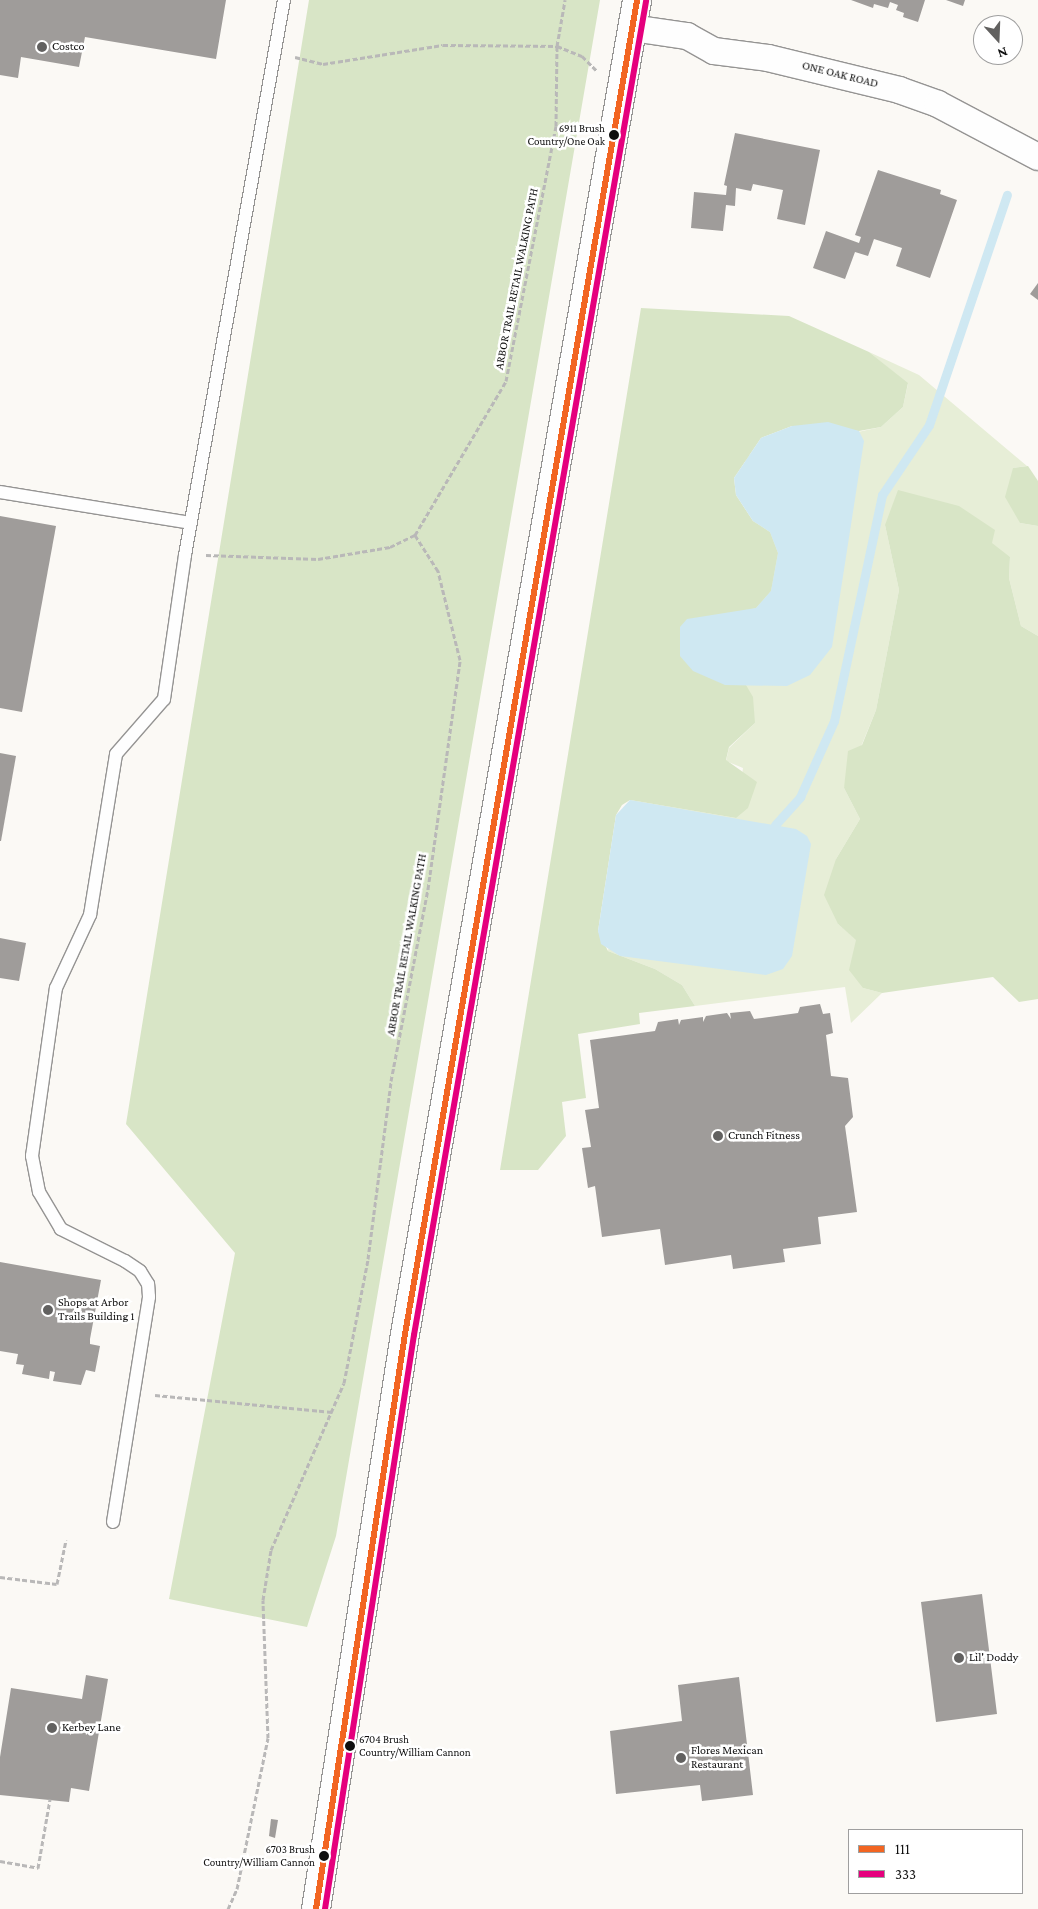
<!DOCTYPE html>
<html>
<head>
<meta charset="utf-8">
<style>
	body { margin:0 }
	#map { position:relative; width:1038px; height:1909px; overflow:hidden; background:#fbf9f5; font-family:"Crimson Pro",serif }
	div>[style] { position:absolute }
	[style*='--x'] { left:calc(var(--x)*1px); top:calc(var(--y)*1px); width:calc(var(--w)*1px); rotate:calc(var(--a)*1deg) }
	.green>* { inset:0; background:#e7eed7 }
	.forest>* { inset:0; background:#d8e5c6 }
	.water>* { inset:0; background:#cfe8f2 }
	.stream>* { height:9px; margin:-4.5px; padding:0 4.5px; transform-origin:4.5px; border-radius:4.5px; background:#cfe8f2 }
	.building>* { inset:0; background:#9f9c9a }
	.path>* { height:3px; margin-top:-1.5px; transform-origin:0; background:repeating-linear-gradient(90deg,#b9b8b8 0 5px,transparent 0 7.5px) }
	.roads { filter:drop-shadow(1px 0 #959493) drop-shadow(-1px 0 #959493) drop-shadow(0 1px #959493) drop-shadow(0 -1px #959493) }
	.service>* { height:12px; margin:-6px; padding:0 6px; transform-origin:6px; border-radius:6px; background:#fefefe }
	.minor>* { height:26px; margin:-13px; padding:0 13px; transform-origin:13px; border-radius:13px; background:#fefefe }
	.tertiary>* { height:28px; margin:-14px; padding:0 14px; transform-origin:14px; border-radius:14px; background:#fefefe }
	.bus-1>* { height:6px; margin:-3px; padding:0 3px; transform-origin:3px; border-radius:3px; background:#f26522 }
	.bus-2>* { height:6px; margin:-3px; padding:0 3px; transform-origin:3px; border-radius:3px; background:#e5007d }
	.dots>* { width:14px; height:14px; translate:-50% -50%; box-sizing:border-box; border:2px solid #fff; border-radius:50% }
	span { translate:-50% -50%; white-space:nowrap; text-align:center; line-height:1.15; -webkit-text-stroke:5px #fff; paint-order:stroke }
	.bus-label { font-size:11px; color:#0f0f0f }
	.right { translate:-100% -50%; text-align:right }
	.left { translate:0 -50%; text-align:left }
	.poi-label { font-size:12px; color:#0f0f0f }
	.street-label { font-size:12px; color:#0f0f0f }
	.legend { position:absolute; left:848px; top:1829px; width:175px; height:65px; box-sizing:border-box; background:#fff; border:1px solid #9f9f9f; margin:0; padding:6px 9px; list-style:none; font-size:15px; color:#0f0f0f }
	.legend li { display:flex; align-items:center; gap:10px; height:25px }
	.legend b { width:25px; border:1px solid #9f9f9f }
	.north { position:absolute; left:973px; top:15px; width:50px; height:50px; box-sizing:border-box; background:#fff; border:1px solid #9f9f9f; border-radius:50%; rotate:160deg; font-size:14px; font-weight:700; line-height:20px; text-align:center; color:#0f0f0f }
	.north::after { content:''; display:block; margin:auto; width:18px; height:22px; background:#626160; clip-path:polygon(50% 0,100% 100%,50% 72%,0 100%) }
</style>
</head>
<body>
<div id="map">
	<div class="green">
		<div style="clip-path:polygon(869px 352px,919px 375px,1027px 466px,1013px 468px,1020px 523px,1038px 526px,1038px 636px,1021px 626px,1009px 578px,1010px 557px,885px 525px,899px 590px,876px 710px,844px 788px,860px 819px,836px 859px,838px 924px,857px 940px,863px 988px,882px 993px,851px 1023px,845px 987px,695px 1006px,682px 985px,655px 969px,608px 951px,630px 800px,736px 818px,743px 768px,726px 761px,729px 748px,755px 723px,725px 685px,687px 619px,770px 532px,753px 521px,745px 456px,881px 427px,903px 407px,908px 384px)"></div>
	</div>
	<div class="forest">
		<div style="clip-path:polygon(309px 0,600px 0,336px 1536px,307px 1627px,169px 1599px,235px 1253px,126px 1124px)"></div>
		<div style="clip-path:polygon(641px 308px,789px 316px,869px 352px,908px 383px,903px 407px,881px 427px,859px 431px,792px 426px,761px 438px,734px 478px,736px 495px,753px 521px,770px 532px,778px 553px,771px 591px,756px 608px,736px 613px,725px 685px,746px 685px,753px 697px,755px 723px,729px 747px,726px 760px,757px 782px,748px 808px,736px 818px,630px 800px,622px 805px,616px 815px,598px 931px,608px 951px,655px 969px,682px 985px,695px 1006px,639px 1013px,640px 1024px,578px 1034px,586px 1098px,562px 1102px,566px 1136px,538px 1170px,500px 1170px)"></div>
		<div style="clip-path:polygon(1028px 466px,1038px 481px,1038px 526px,1020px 523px,1005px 497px,1013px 468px)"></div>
		<div style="clip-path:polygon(898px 490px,959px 506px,995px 530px,992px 543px,1010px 557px,1009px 578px,1021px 626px,1038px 636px,1038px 999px,1019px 1002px,993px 977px,882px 993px,863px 988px,849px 970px,856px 940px,838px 924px,824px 895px,836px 859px,860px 819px,844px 788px,848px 751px,862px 745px,876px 710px,899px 590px,885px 525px)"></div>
	</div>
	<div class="water">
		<div style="clip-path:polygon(828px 422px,859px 431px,864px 441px,832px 647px,810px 675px,787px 686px,725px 685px,693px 671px,680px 656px,680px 627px,687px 619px,756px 608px,771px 591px,778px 553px,770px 532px,753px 521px,736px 495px,734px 478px,761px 438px,792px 426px)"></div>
		<div style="clip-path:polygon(630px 800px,796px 829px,807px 836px,811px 844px,792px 956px,783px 969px,766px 975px,620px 956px,601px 944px,598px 931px,616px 815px)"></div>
	</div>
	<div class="stream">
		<div style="--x:775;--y:825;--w:38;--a:-48"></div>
		<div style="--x:800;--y:797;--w:83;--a:-65.9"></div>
		<div style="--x:834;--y:721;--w:231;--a:-78"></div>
		<div style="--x:882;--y:495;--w:84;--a:-56.1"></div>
		<div style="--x:929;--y:425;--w:243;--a:-71.3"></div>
	</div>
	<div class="building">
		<div style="clip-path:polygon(0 0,226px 0,216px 59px,85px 37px,79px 67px,21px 57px,18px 78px,0 75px)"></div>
		<div style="clip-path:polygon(851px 0,925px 0,918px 22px,903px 17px,904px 13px,896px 10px,898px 5px,890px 2px,888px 8px,874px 4px,873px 8px)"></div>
		<div style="clip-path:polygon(946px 0,965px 0,963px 6px)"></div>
		<div style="clip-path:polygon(735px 133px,820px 150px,805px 225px,777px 219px,783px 190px,753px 184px,751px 191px,736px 188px,735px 206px,726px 205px,723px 231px,691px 228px,694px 192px,726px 195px,727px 186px,724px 185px)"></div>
		<div style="clip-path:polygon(878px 170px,941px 190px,940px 194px,957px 200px,930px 278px,896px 266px,902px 248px,874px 239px,868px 256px,855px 252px,845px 279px,813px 268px,826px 231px,859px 243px,861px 237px,855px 235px)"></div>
		<div style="clip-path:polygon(1038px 283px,1038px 300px,1030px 294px)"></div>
		<div style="clip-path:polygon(0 516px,56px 526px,22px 712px,0 708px)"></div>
		<div style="clip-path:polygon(0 753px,16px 756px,1px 841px,0 841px)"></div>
		<div style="clip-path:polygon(0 938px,26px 943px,19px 981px,0 978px)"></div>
		<div style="clip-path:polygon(820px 1004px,823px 1014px,830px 1013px,833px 1033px,826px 1035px,831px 1076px,848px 1078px,853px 1117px,845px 1126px,857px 1212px,818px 1217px,821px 1244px,783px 1249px,785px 1262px,733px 1269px,731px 1255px,665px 1265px,660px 1229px,602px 1237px,595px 1186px,588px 1188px,582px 1148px,591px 1147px,585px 1110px,599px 1108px,590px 1040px,655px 1031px,658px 1022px,678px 1019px,679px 1025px,681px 1020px,703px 1017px,703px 1022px,706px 1016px,727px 1013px,731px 1019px,730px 1013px,750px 1011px,754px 1019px,798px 1013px,800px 1007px)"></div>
		<div style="clip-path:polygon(0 1262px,101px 1280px,90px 1339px,90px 1344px,100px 1346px,95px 1372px,86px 1370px,81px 1385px,53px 1381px,55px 1372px,50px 1371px,49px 1379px,22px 1374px,24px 1365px,16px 1364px,18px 1354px,0 1351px)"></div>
		<div style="clip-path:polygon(982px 1594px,997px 1714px,936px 1722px,921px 1602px)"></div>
		<div style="clip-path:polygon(86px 1675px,108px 1679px,89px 1791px,71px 1788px,69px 1802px,0 1795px,0 1757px,11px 1688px,82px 1699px)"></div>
		<div style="clip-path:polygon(739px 1677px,753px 1795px,702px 1801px,700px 1785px,616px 1794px,610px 1731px,682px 1721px,678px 1685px)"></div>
		<div style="clip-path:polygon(271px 1819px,278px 1820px,275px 1838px,269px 1836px)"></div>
	</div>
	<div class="path">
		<div style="--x:295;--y:57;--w:29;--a:14"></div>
		<div style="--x:323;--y:64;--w:121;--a:-9"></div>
		<div style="--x:443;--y:45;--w:114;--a:0.5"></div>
		<div style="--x:557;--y:46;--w:27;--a:22"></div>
		<div style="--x:582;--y:56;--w:20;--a:45"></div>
		<div style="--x:206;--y:555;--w:112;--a:2"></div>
		<div style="--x:318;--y:559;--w:73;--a:-9.5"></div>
		<div style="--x:390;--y:547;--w:28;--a:-26"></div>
		<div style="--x:155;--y:1395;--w:178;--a:5.5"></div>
		<div style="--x:0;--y:1577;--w:57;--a:7"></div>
		<div style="--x:57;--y:1584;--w:45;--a:-78.4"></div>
		<div style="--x:0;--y:1861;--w:39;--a:10"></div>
		<div style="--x:38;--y:1868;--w:70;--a:-80.1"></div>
		<div style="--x:228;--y:1909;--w:22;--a:-66"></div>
		<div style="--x:237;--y:1889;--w:154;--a:-78.4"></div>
		<div style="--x:268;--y:1738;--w:138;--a:-92.1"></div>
		<div style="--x:263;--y:1600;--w:51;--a:-80.9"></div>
		<div style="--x:271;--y:1550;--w:182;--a:-66.4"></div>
		<div style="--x:344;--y:1383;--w:126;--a:-79"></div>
		<div style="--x:368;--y:1259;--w:179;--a:-82.6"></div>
		<div style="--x:391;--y:1081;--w:196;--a:-79.1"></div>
		<div style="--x:428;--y:889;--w:231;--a:-82"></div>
		<div style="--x:460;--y:660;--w:92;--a:-103.9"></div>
		<div style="--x:438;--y:571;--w:43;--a:-122.6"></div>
		<div style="--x:415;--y:535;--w:179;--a:-59.4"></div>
		<div style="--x:506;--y:381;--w:260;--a:-78.9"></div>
		<div style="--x:556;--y:126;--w:80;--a:-89.3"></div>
		<div style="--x:557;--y:46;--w:47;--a:-80.1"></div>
	</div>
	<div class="roads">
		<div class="service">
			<div style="--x:0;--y:492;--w:193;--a:9.2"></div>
			<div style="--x:113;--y:1522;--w:228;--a:-80.9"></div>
			<div style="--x:149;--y:1297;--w:13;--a:-94"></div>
			<div style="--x:148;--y:1284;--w:15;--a:-122"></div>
			<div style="--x:140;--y:1271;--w:18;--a:-146"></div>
			<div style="--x:125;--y:1261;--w:72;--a:-153.4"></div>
			<div style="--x:61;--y:1229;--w:43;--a:-120.7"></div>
			<div style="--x:39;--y:1192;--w:37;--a:-101"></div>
			<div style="--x:32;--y:1156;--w:170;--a:-81.9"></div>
			<div style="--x:56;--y:988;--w:81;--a:-65"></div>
			<div style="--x:90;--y:915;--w:163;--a:-80.8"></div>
			<div style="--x:116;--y:754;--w:73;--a:-48.9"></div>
			<div style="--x:164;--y:699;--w:146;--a:-81.7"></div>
			<div style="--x:185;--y:555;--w:564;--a:-79.89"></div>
		</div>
		<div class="minor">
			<div style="--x:632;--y:28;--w:56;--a:8.3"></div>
			<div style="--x:687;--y:36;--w:31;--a:29"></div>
			<div style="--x:714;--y:51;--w:54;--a:7.4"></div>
			<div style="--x:768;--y:58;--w:135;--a:13.7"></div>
			<div style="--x:899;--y:90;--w:41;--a:19.7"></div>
			<div style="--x:938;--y:104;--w:113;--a:27.9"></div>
		</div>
		<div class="tertiary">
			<div style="--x:316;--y:1909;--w:582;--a:-81.2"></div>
			<div style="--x:405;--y:1334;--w:1354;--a:-80.13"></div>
		</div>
	</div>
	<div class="bus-1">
		<div style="--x:316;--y:1909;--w:582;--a:-81.2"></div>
		<div style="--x:405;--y:1334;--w:1354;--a:-80.13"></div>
	</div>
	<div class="bus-2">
		<div style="--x:325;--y:1909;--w:581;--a:-81.19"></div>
		<div style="--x:414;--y:1335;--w:1354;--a:-80.13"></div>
	</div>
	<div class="dots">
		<div style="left:42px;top:47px;background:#626160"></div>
		<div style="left:614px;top:135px;background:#0f0f0f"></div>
		<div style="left:718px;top:1136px;background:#626160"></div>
		<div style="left:48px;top:1310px;background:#626160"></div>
		<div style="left:959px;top:1658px;background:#626160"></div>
		<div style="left:52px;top:1728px;background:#626160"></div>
		<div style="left:350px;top:1746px;background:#0f0f0f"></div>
		<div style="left:681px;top:1758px;background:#626160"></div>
		<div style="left:324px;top:1856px;background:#0f0f0f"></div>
	</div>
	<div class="bus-label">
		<span class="right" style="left:605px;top:135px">6911 Brush<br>Country/One Oak</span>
		<span class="left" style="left:359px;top:1746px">6704 Brush<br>Country/William Cannon</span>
		<span class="right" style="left:315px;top:1856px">6703 Brush<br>Country/William Cannon</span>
	</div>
	<div class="poi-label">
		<span class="left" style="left:52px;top:47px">Costco</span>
		<span class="left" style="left:728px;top:1136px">Crunch Fitness</span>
		<span class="left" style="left:58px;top:1310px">Shops at Arbor<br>Trails Building 1</span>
		<span class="left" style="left:969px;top:1658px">Lil' Doddy</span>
		<span class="left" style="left:62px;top:1728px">Kerbey Lane</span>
		<span class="left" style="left:691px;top:1758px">Flores Mexican<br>Restaurant</span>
	</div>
	<div class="street-label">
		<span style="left:840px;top:75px;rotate:14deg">ONE OAK ROAD</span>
		<span style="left:517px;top:279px;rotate:-79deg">ARBOR TRAIL RETAIL WALKING PATH</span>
		<span style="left:407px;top:945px;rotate:-80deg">ARBOR TRAIL RETAIL WALKING PATH</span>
	</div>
	<ul class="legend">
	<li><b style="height:6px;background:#f26522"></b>111</li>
	<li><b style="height:6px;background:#e5007d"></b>333</li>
	</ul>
	<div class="north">N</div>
</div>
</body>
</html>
